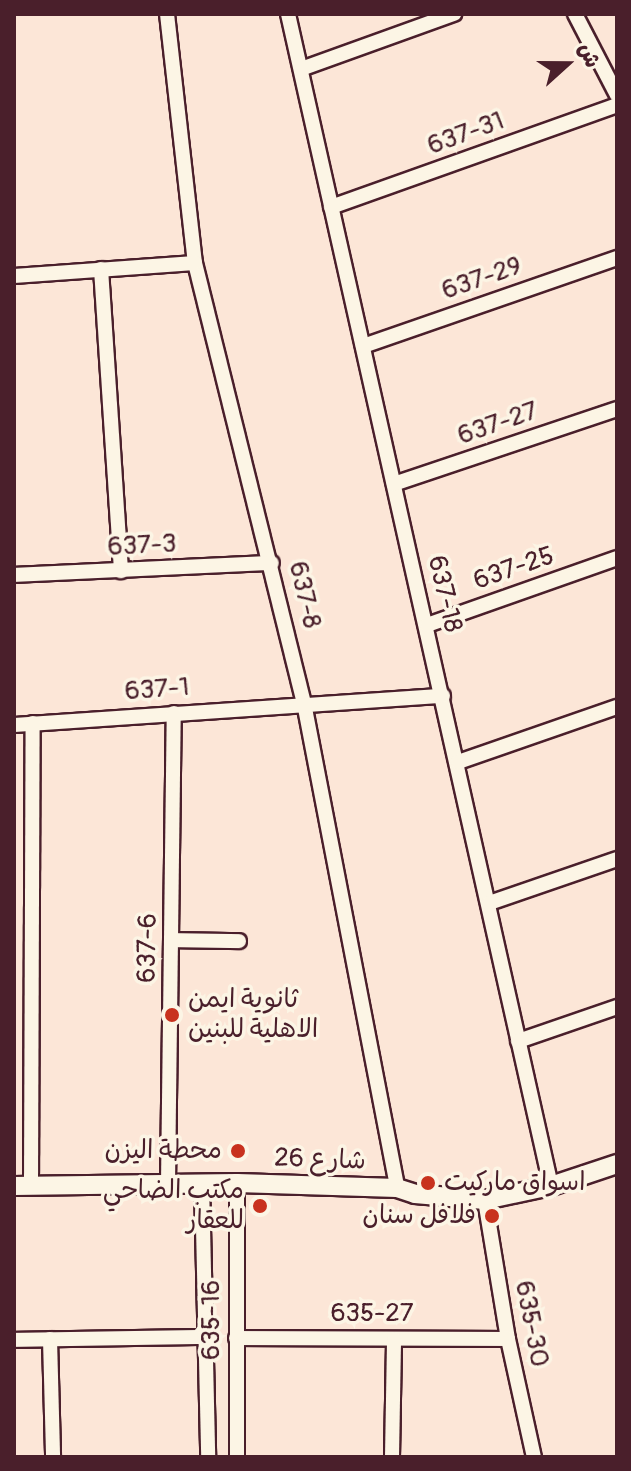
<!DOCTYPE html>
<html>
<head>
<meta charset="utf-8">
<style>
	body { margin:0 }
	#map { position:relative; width:631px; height:1471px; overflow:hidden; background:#fce6d7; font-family:Pangolin,"Playpen Sans Arabic",sans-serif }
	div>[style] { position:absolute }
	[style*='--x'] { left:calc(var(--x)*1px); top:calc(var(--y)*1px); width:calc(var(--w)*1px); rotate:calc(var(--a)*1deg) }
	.roads { filter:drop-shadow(2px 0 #4a1f2b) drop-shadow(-2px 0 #4a1f2b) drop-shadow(0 2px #4a1f2b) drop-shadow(0 -2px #4a1f2b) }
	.minor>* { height:14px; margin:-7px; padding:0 7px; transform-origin:7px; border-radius:7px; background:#fcf5e5 }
	.tertiary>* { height:18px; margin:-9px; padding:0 9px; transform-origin:9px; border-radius:9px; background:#fcf5e5 }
	.dots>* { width:22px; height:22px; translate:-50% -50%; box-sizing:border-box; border:4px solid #fcf5e5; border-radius:50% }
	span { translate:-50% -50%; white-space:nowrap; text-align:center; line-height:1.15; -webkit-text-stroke:7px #fcf5e5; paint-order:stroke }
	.street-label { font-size:26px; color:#4a1f2b }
	.poi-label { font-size:26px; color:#4a1f2b }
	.left { translate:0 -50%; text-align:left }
	.right { translate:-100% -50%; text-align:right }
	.frame { position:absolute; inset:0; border:16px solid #4a1f2b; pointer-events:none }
	.north { position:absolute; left:527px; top:24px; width:80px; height:80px; -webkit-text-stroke:6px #fcf5e5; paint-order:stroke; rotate:69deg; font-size:22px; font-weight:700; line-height:32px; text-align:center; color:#4a1f2b }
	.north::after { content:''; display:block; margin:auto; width:28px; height:36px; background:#4a1f2b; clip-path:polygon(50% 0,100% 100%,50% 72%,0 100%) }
</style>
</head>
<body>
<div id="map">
	<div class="roads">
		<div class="minor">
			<div style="--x:167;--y:14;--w:251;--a:83.6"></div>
			<div style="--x:195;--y:263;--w:453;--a:76.1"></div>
			<div style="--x:304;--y:703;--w:494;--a:79.1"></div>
			<div style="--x:288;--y:14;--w:1201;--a:77.35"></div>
			<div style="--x:575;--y:14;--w:91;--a:62.6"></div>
			<div style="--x:301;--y:69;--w:163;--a:-19.8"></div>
			<div style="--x:331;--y:207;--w:304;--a:-19.6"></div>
			<div style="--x:101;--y:269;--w:303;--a:86.2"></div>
			<div style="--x:14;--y:276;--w:181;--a:-4.1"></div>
			<div style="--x:363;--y:346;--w:269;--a:-19.1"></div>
			<div style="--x:394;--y:484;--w:235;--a:-18.6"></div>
			<div style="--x:14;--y:575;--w:258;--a:-2.7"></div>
			<div style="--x:427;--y:625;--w:201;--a:-19.4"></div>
			<div style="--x:14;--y:725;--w:430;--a:-3.9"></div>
			<div style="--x:458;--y:762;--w:168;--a:-19.1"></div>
			<div style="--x:489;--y:903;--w:135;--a:-19"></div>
			<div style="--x:172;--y:940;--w:67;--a:0.9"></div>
			<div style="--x:518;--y:1041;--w:105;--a:-19"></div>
			<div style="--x:202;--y:1183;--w:274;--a:88.7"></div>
			<div style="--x:168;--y:1184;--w:471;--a:-89.3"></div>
			<div style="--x:31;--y:1185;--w:462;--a:-89.8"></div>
			<div style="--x:485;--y:1200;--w:141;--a:80.6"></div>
			<div style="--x:508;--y:1339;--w:121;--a:77.6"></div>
			<div style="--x:236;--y:1338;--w:272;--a:0.2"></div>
			<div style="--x:50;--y:1339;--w:118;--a:88.5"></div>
			<div style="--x:14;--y:1340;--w:193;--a:-0.9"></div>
			<div style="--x:237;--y:1457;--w:274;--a:-90"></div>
			<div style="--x:392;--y:1457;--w:118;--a:-89"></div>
		</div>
		<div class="tertiary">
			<div style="--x:14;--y:1186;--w:223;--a:-0.8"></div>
			<div style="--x:237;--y:1183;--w:160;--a:1.8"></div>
			<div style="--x:397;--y:1188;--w:19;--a:18"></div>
			<div style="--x:415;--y:1194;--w:70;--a:4.9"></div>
			<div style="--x:485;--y:1200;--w:67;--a:-12"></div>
			<div style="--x:551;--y:1186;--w:70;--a:-18.4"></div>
		</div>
	</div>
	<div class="dots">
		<div style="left:172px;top:1015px;background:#c8321e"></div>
		<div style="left:238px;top:1151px;background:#c8321e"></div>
		<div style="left:428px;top:1183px;background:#c8321e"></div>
		<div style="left:260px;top:1206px;background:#c8321e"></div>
		<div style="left:492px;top:1216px;background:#c8321e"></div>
	</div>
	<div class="street-label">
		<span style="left:466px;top:134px;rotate:-20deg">637-31</span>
		<span style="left:482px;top:279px;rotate:-19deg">637-29</span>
		<span style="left:498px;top:424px;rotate:-19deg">637-27</span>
		<span style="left:142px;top:546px;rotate:-3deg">637-3</span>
		<span style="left:514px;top:569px;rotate:-19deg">637-25</span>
		<span style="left:444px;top:594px;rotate:77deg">637-18</span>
		<span style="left:304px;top:595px;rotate:77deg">637-8</span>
		<span style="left:157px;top:690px;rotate:-4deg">637-1</span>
		<span style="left:148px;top:948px;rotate:-89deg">637-6</span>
		<span style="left:320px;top:1160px;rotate:2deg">شارع 26</span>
		<span style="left:372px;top:1314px">635-27</span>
		<span style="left:212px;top:1320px;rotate:-90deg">635-16</span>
		<span style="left:531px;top:1324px;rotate:79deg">635-30</span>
	</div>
	<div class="poi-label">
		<span class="left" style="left:188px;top:1015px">ثانوية ايمن<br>الاهلية للبنين</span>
		<span class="right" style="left:222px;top:1151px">محطة اليزن</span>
		<span class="left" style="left:444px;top:1183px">اسواق ماركيت</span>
		<span class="right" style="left:244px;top:1206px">مكتب الضاحي<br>للعقار</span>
		<span class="right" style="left:476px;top:1216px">فلافل سنان</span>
	</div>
	<div class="frame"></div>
	<div class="north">ش</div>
</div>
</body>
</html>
